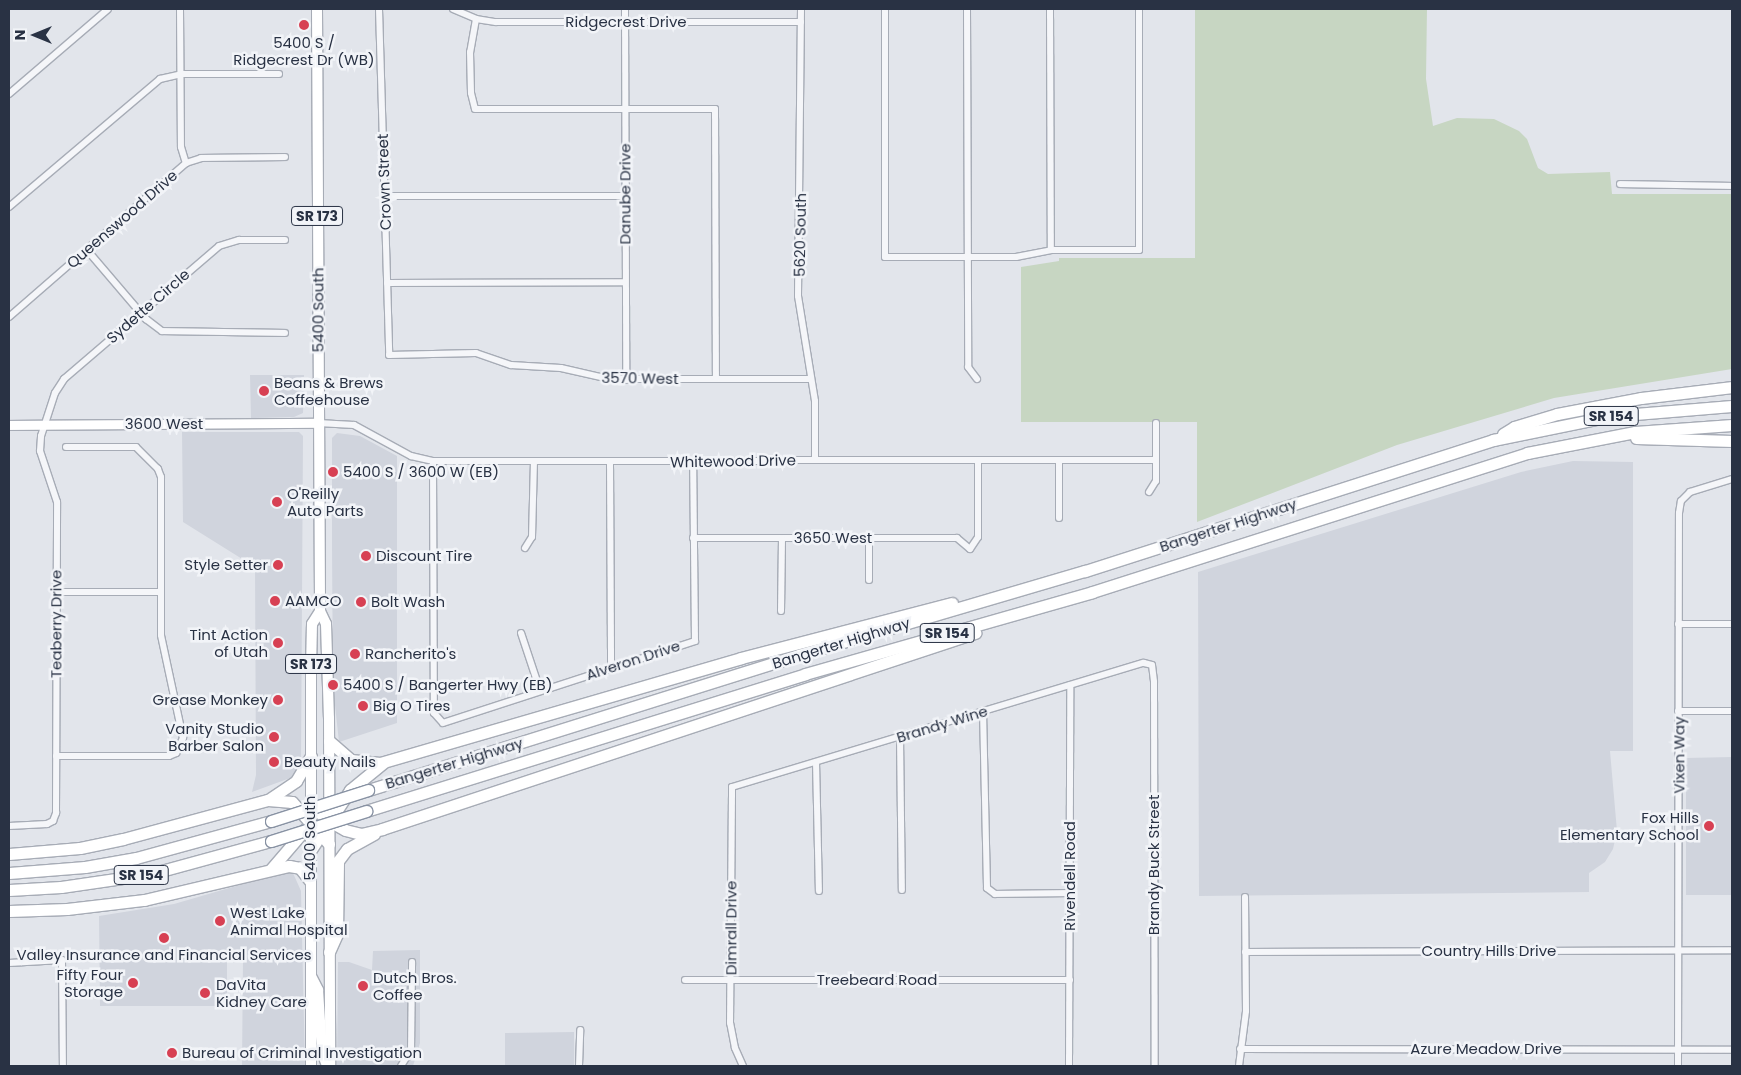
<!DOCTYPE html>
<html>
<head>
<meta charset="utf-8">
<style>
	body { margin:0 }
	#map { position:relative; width:1741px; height:1075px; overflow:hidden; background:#e2e5eb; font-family:Poppins,sans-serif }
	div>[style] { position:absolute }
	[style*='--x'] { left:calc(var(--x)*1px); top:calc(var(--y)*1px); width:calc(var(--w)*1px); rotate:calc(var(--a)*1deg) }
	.built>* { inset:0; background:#d0d4dd }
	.green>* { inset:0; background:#c7d6c2 }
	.roads { filter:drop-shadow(1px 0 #a7acb6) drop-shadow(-1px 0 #a7acb6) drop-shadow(0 1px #a7acb6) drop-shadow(0 -1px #a7acb6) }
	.street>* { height:6px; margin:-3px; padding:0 3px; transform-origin:3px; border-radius:3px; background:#f5f6f9 }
	.secondary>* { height:9px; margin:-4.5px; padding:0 4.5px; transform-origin:4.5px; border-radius:4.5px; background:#fff }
	.primary>* { height:10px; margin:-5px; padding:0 5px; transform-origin:5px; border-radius:5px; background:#fff }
	.highway>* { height:11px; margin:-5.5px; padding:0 5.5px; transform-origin:5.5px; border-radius:5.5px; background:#fff }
	.bridges { filter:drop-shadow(1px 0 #8892a3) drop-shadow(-1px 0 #8892a3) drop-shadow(0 1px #8892a3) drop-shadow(0 -1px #8892a3) }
	.highway-bridge>* { height:11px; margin:-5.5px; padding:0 5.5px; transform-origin:5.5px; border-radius:5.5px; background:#fff }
	.dots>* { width:14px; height:14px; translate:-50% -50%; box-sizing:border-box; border:2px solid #f2f4f8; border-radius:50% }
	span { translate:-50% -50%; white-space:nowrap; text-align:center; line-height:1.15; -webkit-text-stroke:5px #f2f4f8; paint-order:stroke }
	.shield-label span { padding:1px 4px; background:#f2f4f8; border:1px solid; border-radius:4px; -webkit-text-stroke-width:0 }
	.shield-label { font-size:14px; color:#293244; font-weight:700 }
	.street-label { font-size:15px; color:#293244 }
	.poi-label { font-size:15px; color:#293244 }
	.left { translate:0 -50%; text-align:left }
	.right { translate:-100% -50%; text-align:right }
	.frame { position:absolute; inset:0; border:10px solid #293244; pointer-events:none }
	.north { position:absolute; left:10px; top:10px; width:50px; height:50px; -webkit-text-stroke:4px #f2f4f8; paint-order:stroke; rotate:270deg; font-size:14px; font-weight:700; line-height:20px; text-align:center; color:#293244 }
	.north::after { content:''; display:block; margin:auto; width:18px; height:22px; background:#293244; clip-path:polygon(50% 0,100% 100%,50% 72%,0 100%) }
</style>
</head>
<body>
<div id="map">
	<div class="built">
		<div style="clip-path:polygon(250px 375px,304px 375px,303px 413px,294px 417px,251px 418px)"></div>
		<div style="clip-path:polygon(182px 432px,299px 432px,303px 436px,301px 763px,293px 777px,252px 792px,256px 775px,255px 567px,183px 522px)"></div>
		<div style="clip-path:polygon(337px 433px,360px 436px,397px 456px,397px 723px,339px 742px,333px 687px,332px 547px,332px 438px)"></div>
		<div style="clip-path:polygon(1573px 461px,1633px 462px,1633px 751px,1610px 751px,1617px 831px,1613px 849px,1605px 862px,1589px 873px,1589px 892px,1199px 896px,1198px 572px,1521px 472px)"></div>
		<div style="clip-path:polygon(1732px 757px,1732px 895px,1686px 895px,1686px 758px)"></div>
		<div style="clip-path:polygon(284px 872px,293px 873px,301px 891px,305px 1066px,242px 1066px,243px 959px,233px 948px,227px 961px,227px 1006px,100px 1006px,99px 916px,174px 904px)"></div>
		<div style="clip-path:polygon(420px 950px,420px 1043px,413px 1066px,337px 1066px,338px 962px,349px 962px,372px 970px,373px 951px)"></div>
		<div style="clip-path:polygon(574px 1032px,574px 1066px,505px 1066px,505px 1033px)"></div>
	</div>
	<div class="green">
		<div style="clip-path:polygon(1195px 9px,1427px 9px,1426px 79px,1433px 126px,1457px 118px,1494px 119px,1519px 131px,1527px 139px,1538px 168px,1548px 174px,1610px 172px,1612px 194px,1731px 194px,1732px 369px,1554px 398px,1397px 445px,1197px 522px,1197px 422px,1021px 422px,1021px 267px,1059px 261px,1059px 258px,1195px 258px)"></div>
	</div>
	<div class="roads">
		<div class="street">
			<div style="--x:180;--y:9;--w:138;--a:89.6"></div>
			<div style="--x:181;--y:147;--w:17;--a:73"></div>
			<div style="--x:379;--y:9;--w:346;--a:88.3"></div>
			<div style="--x:389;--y:355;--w:87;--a:-1.3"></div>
			<div style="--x:476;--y:353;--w:37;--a:19"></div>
			<div style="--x:511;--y:365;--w:50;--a:3.4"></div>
			<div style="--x:561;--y:368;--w:49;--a:12.9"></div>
			<div style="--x:609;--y:379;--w:202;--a:0"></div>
			<div style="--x:453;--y:9;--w:25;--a:23"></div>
			<div style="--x:476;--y:19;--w:20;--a:9"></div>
			<div style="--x:496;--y:22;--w:305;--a:0"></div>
			<div style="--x:625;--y:9;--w:371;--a:89.8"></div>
			<div style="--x:801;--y:9;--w:287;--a:90.6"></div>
			<div style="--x:798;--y:296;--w:106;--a:80.8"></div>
			<div style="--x:815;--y:401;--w:59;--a:90"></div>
			<div style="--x:885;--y:9;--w:248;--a:90"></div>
			<div style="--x:885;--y:257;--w:131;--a:0"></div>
			<div style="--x:1016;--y:257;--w:36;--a:-11"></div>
			<div style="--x:1051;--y:250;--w:88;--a:0"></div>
			<div style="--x:1139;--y:250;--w:241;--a:-90"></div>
			<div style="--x:967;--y:9;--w:358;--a:89.8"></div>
			<div style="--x:968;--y:367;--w:15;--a:53"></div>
			<div style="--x:1050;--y:9;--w:241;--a:89.8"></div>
			<div style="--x:476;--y:19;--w:34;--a:100"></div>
			<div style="--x:470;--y:52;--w:41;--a:88.6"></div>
			<div style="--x:471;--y:93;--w:16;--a:76"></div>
			<div style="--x:475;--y:109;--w:240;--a:0"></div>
			<div style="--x:715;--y:109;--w:269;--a:89.8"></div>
			<div style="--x:9;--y:94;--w:130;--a:-40.6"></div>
			<div style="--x:1620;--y:184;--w:112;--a:1"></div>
			<div style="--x:384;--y:196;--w:241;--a:0"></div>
			<div style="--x:9;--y:207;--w:198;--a:-40.3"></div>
			<div style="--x:160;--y:79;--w:22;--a:-13"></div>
			<div style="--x:181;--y:74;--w:98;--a:0"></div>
			<div style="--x:87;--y:250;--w:91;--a:49.5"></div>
			<div style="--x:146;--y:319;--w:20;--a:37"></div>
			<div style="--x:162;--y:331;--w:123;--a:0.9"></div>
			<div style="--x:387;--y:283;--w:238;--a:-0.2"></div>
			<div style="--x:9;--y:317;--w:235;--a:-41"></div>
			<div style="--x:186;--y:163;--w:16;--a:-18"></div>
			<div style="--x:201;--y:158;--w:84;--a:-0.7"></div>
			<div style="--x:318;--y:423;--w:36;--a:3"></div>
			<div style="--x:354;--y:425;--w:65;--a:28.5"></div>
			<div style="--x:411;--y:456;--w:23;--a:13"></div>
			<div style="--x:433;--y:461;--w:723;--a:-0.08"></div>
			<div style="--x:433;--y:461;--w:252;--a:89.8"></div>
			<div style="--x:434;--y:713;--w:13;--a:48"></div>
			<div style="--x:443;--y:723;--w:265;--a:-18"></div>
			<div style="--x:695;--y:641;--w:179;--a:-90.6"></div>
			<div style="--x:610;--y:462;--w:206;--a:89.7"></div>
			<div style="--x:1149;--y:492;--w:13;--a:-58"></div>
			<div style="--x:1156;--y:481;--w:58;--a:-90"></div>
			<div style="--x:1059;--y:518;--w:57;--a:-90"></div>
			<div style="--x:693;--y:538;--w:264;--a:0"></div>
			<div style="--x:957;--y:538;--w:17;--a:40"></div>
			<div style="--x:970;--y:549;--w:14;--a:-56"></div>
			<div style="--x:978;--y:537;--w:76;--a:-90"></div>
			<div style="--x:869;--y:539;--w:41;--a:90"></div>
			<div style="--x:525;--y:548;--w:13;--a:-58"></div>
			<div style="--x:532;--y:537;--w:75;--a:-88.5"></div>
			<div style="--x:56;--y:592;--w:105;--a:0"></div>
			<div style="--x:781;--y:611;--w:73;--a:-89.2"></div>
			<div style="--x:1678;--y:624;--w:54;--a:0"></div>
			<div style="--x:521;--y:633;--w:60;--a:71.6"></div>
			<div style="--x:983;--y:711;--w:177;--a:88.7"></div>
			<div style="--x:987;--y:888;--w:10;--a:37"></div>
			<div style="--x:995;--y:894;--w:75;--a:-0.8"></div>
			<div style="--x:1678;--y:711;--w:54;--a:0"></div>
			<div style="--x:900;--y:737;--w:153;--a:89.3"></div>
			<div style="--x:56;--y:756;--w:113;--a:0"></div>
			<div style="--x:169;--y:756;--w:8;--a:-23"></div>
			<div style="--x:176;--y:753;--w:17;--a:-65"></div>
			<div style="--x:183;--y:738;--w:105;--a:-102.1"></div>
			<div style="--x:161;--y:635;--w:158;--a:-90"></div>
			<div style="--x:161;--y:477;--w:9;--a:-111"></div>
			<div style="--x:158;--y:469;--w:31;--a:-135"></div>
			<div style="--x:136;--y:447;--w:70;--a:180"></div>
			<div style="--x:816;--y:762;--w:129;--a:88.7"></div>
			<div style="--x:9;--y:826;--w:38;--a:-3"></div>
			<div style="--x:47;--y:824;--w:7;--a:-27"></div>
			<div style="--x:53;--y:821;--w:9;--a:-69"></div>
			<div style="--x:56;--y:813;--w:311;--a:-89.8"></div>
			<div style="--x:57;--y:502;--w:54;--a:-108.4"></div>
			<div style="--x:40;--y:451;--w:15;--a:-86"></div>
			<div style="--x:41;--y:436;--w:45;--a:-72"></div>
			<div style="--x:55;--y:393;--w:17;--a:-57"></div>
			<div style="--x:64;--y:379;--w:204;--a:-40.6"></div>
			<div style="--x:219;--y:246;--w:21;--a:-17"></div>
			<div style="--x:239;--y:240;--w:46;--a:0"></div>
			<div style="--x:1245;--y:952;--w:487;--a:-0.2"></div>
			<div style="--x:9;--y:963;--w:53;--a:-3.2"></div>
			<div style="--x:62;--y:960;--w:106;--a:89.5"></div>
			<div style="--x:685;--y:980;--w:385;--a:0"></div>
			<div style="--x:1240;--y:1049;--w:492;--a:0.1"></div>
			<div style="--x:401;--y:1066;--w:19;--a:-58"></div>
			<div style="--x:411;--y:1050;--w:88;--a:-89.3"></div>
			<div style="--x:579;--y:1066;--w:36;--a:-88"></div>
			<div style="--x:743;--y:1066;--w:20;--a:-114"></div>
			<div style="--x:735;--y:1048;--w:25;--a:-101"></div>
			<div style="--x:730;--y:1023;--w:236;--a:-89.5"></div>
			<div style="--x:732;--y:787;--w:430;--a:-16.8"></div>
			<div style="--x:1144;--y:663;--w:8;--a:14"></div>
			<div style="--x:1152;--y:665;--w:17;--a:83"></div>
			<div style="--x:1154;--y:682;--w:384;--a:89.9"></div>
			<div style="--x:1069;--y:1066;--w:381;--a:-89.8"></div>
			<div style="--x:1239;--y:1066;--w:55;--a:-82.7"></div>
			<div style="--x:1246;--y:1011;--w:114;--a:-90.5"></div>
			<div style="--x:1678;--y:1066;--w:553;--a:-89.9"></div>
			<div style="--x:1679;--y:513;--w:12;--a:-81"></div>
			<div style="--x:1681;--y:501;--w:13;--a:-45"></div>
			<div style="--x:1690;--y:492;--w:44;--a:-17.2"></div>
		</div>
		<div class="secondary">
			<div style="--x:9;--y:425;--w:309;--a:-0.4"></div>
		</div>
		<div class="primary">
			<div style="--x:317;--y:9;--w:602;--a:89.71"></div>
			<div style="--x:320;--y:611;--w:14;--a:65"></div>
			<div style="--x:326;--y:624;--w:94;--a:88.2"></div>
			<div style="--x:329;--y:718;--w:348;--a:89.8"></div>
			<div style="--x:311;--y:976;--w:16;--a:63"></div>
			<div style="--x:318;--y:990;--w:62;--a:86.3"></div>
			<div style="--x:322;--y:1052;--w:15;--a:70"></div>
			<div style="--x:311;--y:1066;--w:398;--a:-90"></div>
			<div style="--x:311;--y:668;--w:44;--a:-88.7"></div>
			<div style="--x:312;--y:624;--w:15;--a:-58"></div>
		</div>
		<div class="highway">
			<div style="--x:1503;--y:434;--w:13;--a:-32"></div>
			<div style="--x:1514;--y:427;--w:45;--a:-16.8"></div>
			<div style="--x:1557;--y:414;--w:86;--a:-10.8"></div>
			<div style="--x:1641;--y:398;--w:92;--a:-6.9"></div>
			<div style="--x:1636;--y:438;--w:96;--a:1.8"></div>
			<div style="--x:329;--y:741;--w:29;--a:41"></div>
			<div style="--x:351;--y:760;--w:29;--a:6"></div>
			<div style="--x:380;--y:763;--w:376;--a:-16.2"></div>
			<div style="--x:741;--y:658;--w:218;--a:-14.6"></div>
			<div style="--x:368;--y:790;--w:452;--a:-17.4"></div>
			<div style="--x:799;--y:655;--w:298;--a:-16.4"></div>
			<div style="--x:1085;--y:571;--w:429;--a:-17.8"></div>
			<div style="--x:1493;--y:440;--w:120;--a:-11.5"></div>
			<div style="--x:1611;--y:416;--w:121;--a:-4.7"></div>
			<div style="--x:268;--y:800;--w:34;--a:-34"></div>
			<div style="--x:296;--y:781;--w:29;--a:-59"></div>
			<div style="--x:310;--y:805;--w:25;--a:40"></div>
			<div style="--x:329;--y:821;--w:18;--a:29"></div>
			<div style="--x:345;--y:830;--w:16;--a:14"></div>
			<div style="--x:361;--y:834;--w:22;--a:-13"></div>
			<div style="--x:382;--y:829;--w:625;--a:-18.29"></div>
			<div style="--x:366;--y:811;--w:460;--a:-17.3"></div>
			<div style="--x:805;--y:674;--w:298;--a:-15.9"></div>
			<div style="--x:1092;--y:592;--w:457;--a:-17.7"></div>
			<div style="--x:1527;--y:453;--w:110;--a:-11"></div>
			<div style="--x:1635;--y:432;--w:97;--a:-4.1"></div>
			<div style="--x:310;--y:851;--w:73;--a:-56.7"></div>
			<div style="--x:350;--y:790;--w:43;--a:-39.3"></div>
			<div style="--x:9;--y:854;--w:71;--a:-4.8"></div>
			<div style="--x:80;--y:848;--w:44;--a:-11.8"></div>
			<div style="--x:123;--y:839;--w:150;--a:-15.1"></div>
			<div style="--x:268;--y:800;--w:24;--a:5"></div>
			<div style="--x:292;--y:802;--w:56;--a:48.6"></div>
			<div style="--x:271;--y:869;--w:57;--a:-49.3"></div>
			<div style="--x:9;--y:873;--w:76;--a:-4.5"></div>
			<div style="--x:85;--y:867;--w:52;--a:-10"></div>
			<div style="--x:136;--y:858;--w:140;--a:-15.3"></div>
			<div style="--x:9;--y:890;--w:52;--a:-3.3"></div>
			<div style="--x:61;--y:887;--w:90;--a:-8.3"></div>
			<div style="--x:150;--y:874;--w:125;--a:-15.3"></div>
			<div style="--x:9;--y:911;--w:58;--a:-2"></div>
			<div style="--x:67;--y:909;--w:78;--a:-6.7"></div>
			<div style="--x:144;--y:900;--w:149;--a:-13.2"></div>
			<div style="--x:289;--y:866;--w:11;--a:10"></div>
			<div style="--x:300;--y:868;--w:16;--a:52"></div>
			<div style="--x:329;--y:952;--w:20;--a:-66"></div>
			<div style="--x:337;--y:934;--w:73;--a:-89.2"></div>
			<div style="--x:338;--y:861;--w:15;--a:-53"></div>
			<div style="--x:347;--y:849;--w:31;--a:-29"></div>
		</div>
	</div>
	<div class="bridges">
		<div class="highway-bridge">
			<div style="--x:271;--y:821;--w:102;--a:-17.7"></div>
			<div style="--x:271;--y:841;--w:100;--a:-17.5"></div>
		</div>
	</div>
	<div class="dots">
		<div style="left:304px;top:25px;background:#d74053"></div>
		<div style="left:264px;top:391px;background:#d74053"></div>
		<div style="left:333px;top:472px;background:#d74053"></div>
		<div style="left:277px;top:502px;background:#d74053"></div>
		<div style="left:366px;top:556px;background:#d74053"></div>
		<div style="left:278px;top:565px;background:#d74053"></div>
		<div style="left:275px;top:601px;background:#d74053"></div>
		<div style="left:361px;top:602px;background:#d74053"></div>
		<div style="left:278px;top:643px;background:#d74053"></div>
		<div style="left:355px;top:654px;background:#d74053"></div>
		<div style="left:333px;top:685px;background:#d74053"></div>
		<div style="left:278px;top:700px;background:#d74053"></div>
		<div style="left:363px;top:706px;background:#d74053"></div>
		<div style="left:274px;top:737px;background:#d74053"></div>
		<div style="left:274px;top:762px;background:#d74053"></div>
		<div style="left:1709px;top:826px;background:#d74053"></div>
		<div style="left:220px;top:921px;background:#d74053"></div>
		<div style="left:164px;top:938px;background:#d74053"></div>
		<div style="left:133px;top:983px;background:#d74053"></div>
		<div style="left:363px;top:986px;background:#d74053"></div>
		<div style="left:205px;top:993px;background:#d74053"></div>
		<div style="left:172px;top:1053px;background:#d74053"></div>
	</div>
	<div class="shield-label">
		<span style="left:317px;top:216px">SR 173</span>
		<span style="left:1611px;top:416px">SR 154</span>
		<span style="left:947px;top:633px">SR 154</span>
		<span style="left:311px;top:664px">SR 173</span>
		<span style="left:141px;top:875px">SR 154</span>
	</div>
	<div class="street-label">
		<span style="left:626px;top:22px">Ridgecrest Drive</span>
		<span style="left:384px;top:182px;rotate:-92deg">Crown Street</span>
		<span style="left:625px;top:194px;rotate:-90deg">Danube Drive</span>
		<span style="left:122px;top:219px;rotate:-41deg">Queenswood Drive</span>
		<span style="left:800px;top:235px;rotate:-89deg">5620 South</span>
		<span style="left:148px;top:306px;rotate:-41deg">Sydette Circle</span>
		<span style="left:318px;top:310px;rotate:-90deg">5400 South</span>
		<span style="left:640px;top:378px;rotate:1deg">3570 West</span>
		<span style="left:164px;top:424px">3600 West</span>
		<span style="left:733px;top:461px;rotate:-1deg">Whitewood Drive</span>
		<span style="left:1228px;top:525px;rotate:-18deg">Bangerter Highway</span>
		<span style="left:833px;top:538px">3650 West</span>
		<span style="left:56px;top:624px;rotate:-90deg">Teaberry Drive</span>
		<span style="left:841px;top:643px;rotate:-17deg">Bangerter Highway</span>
		<span style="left:633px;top:660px;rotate:-18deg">Alveron Drive</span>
		<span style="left:942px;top:724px;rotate:-17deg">Brandy Wine</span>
		<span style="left:1679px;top:755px;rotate:-90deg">Vixen Way</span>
		<span style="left:454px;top:763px;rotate:-17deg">Bangerter Highway</span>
		<span style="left:310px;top:838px;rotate:-90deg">5400 South</span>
		<span style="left:1154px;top:865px;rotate:-90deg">Brandy Buck Street</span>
		<span style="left:1070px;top:876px;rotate:-90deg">Rivendell Road</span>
		<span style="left:731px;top:928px;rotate:-90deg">Dimrall Drive</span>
		<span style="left:1489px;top:951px">Country Hills Drive</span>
		<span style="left:877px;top:980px">Treebeard Road</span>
		<span style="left:1486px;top:1049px">Azure Meadow Drive</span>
	</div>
	<div class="poi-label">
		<span style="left:304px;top:51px">5400 S /<br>Ridgecrest Dr (WB)</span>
		<span class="left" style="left:274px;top:391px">Beans &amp; Brews<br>Coffeehouse</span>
		<span class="left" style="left:343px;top:472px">5400 S / 3600 W (EB)</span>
		<span class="left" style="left:287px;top:502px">O'Reilly<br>Auto Parts</span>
		<span class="left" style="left:376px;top:556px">Discount Tire</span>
		<span class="right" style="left:268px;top:565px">Style Setter</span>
		<span class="left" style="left:285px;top:601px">AAMCO</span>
		<span class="left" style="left:371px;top:602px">Bolt Wash</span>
		<span class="right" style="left:268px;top:643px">Tint Action<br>of Utah</span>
		<span class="left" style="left:365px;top:654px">Rancherito's</span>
		<span class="left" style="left:343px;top:685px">5400 S / Bangerter Hwy (EB)</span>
		<span class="right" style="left:268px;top:700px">Grease Monkey</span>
		<span class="left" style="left:373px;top:706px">Big O Tires</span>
		<span class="right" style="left:264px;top:737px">Vanity Studio<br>Barber Salon</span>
		<span class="left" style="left:284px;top:762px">Beauty Nails</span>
		<span class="right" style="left:1699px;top:826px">Fox Hills<br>Elementary School</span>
		<span class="left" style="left:230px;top:921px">West Lake<br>Animal Hospital</span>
		<span style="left:164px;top:955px">Valley Insurance and Financial Services</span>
		<span class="right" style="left:123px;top:983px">Fifty Four<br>Storage</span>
		<span class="left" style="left:373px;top:986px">Dutch Bros.<br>Coffee</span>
		<span class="left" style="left:216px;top:993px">DaVita<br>Kidney Care</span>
		<span class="left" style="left:182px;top:1053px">Bureau of Criminal Investigation</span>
	</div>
	<div class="frame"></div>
	<div class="north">N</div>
</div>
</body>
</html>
